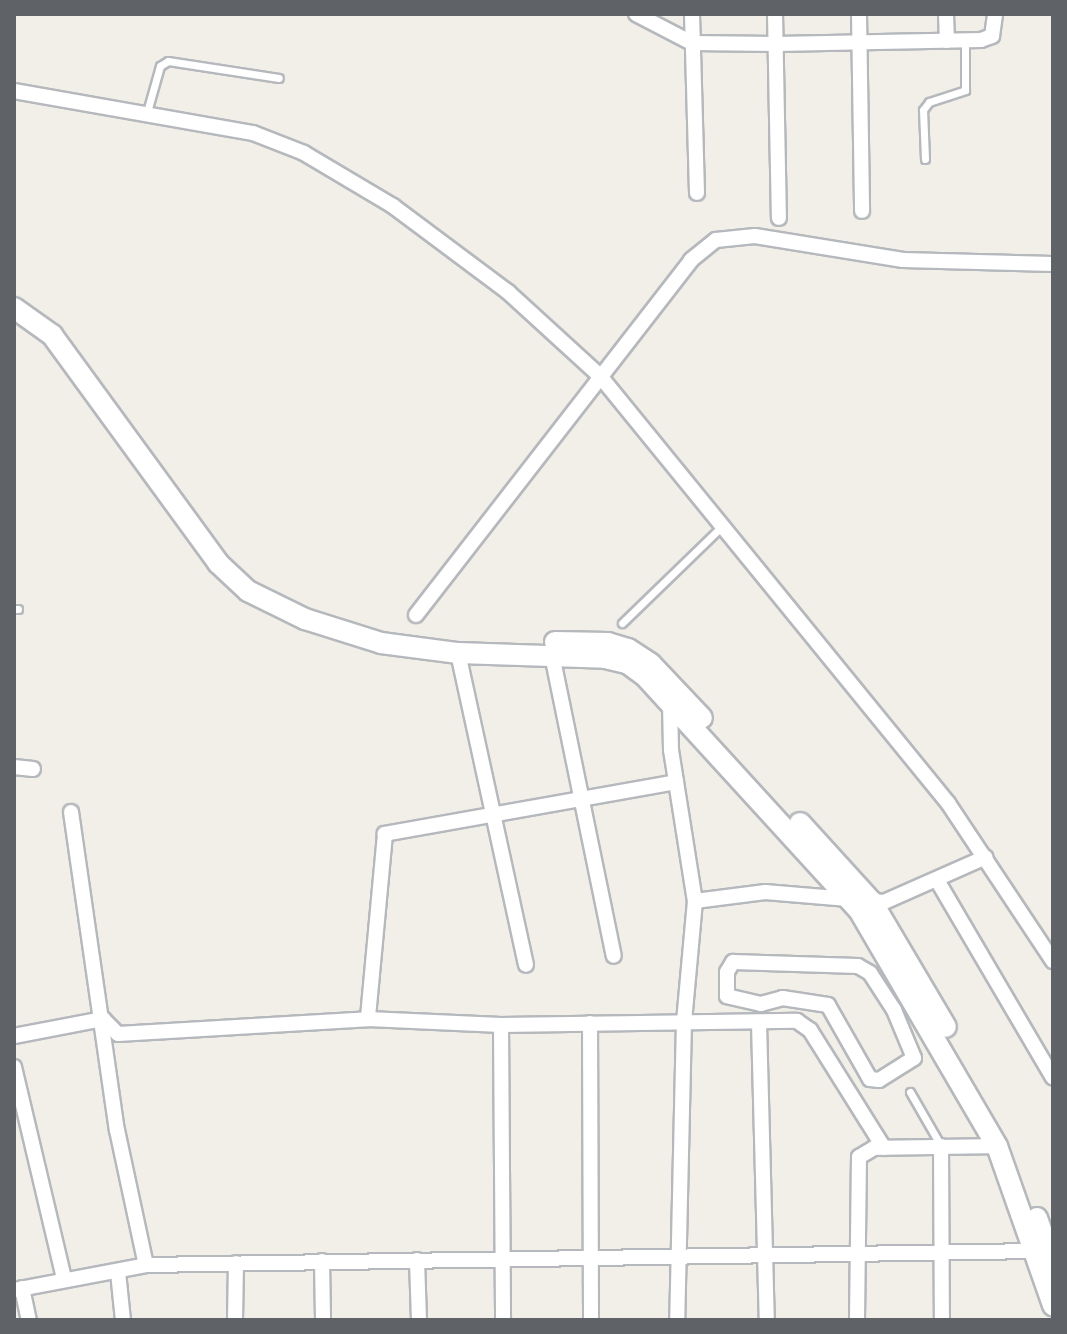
<!DOCTYPE html>
<html>
<head>
<meta charset="utf-8">
<style>
	body { margin:0 }
	#map { position:relative; width:1067px; height:1334px; overflow:hidden; background:#f1efe8; font-family:"Fira Sans Condensed",sans-serif }
	div>[style] { position:absolute }
	[style*='--x'] { left:calc(var(--x)*1px); top:calc(var(--y)*1px); width:calc(var(--w)*1px); rotate:calc(var(--a)*1deg) }
	.roads { filter:drop-shadow(2px 0 #b5b8bc) drop-shadow(-2px 0 #b5b8bc) drop-shadow(0 2px #b5b8bc) drop-shadow(0 -2px #b5b8bc) }
	.lane>* { height:7px; margin:-3.5px; padding:0 3.5px; transform-origin:3.5px; border-radius:3.5px; background:#fff }
	.street>* { height:14px; margin:-7px; padding:0 7px; transform-origin:7px; border-radius:7px; background:#fff }
	.secondary>* { height:20px; margin:-10px; padding:0 10px; transform-origin:10px; border-radius:10px; background:#fff }
	span { translate:-50% -50%; white-space:nowrap; text-align:center; line-height:1.15; -webkit-text-stroke:8px #fff; paint-order:stroke }
	.frame { position:absolute; inset:0; border:16px solid #5f6368; pointer-events:none }
</style>
</head>
<body>
<div id="map">
	<div class="roads">
		<div class="lane">
			<div style="--x:147;--y:112;--w:48;--a:-74.2"></div>
			<div style="--x:160;--y:66;--w:9;--a:-32"></div>
			<div style="--x:168;--y:61;--w:112;--a:8.7"></div>
			<div style="--x:925;--y:159;--w:49;--a:-92.3"></div>
			<div style="--x:923;--y:110;--w:10;--a:-53"></div>
			<div style="--x:929;--y:102;--w:38;--a:-18"></div>
			<div style="--x:965;--y:90;--w:49;--a:-90"></div>
			<div style="--x:14;--y:609;--w:4;--a:0"></div>
			<div style="--x:622;--y:623;--w:136;--a:-44.1"></div>
			<div style="--x:910;--y:1092;--w:62;--a:60.1"></div>
		</div>
		<div class="street">
			<div style="--x:636;--y:14;--w:63;--a:27.4"></div>
			<div style="--x:692;--y:43;--w:84;--a:0.7"></div>
			<div style="--x:776;--y:44;--w:205;--a:-1.1"></div>
			<div style="--x:981;--y:40;--w:12;--a:-20"></div>
			<div style="--x:992;--y:36;--w:22;--a:-82"></div>
			<div style="--x:692;--y:14;--w:179;--a:88.4"></div>
			<div style="--x:775;--y:14;--w:204;--a:88.9"></div>
			<div style="--x:859;--y:14;--w:197;--a:89.1"></div>
			<div style="--x:946;--y:14;--w:27;--a:88"></div>
			<div style="--x:14;--y:91;--w:243;--a:10"></div>
			<div style="--x:253;--y:133;--w:55;--a:21.4"></div>
			<div style="--x:304;--y:153;--w:104;--a:30.8"></div>
			<div style="--x:393;--y:206;--w:144;--a:36.8"></div>
			<div style="--x:508;--y:292;--w:125;--a:42.4"></div>
			<div style="--x:600;--y:376;--w:551;--a:50.82"></div>
			<div style="--x:948;--y:803;--w:190;--a:56.4"></div>
			<div style="--x:416;--y:615;--w:449;--a:-52.2"></div>
			<div style="--x:691;--y:260;--w:32;--a:-39"></div>
			<div style="--x:716;--y:240;--w:39;--a:-6"></div>
			<div style="--x:755;--y:236;--w:150;--a:9.2"></div>
			<div style="--x:903;--y:260;--w:150;--a:1.5"></div>
			<div style="--x:458;--y:653;--w:319;--a:77.7"></div>
			<div style="--x:552;--y:655;--w:307;--a:78.4"></div>
			<div style="--x:670;--y:702;--w:48;--a:88.8"></div>
			<div style="--x:671;--y:750;--w:153;--a:81"></div>
			<div style="--x:695;--y:901;--w:121;--a:95.2"></div>
			<div style="--x:684;--y:1021;--w:299;--a:91.3"></div>
			<div style="--x:14;--y:767;--w:19;--a:6"></div>
			<div style="--x:676;--y:782;--w:296;--a:169.9"></div>
			<div style="--x:385;--y:834;--w:186;--a:95.3"></div>
			<div style="--x:368;--y:1019;--w:133;--a:2.6"></div>
			<div style="--x:501;--y:1025;--w:296;--a:-0.8"></div>
			<div style="--x:797;--y:1021;--w:16;--a:35"></div>
			<div style="--x:810;--y:1030;--w:139;--a:57.9"></div>
			<div style="--x:71;--y:812;--w:321;--a:81.8"></div>
			<div style="--x:117;--y:1130;--w:138;--a:77.9"></div>
			<div style="--x:937;--y:880;--w:229;--a:59.6"></div>
			<div style="--x:695;--y:901;--w:71;--a:-7.3"></div>
			<div style="--x:765;--y:892;--w:119;--a:4.8"></div>
			<div style="--x:884;--y:902;--w:111;--a:-23.8"></div>
			<div style="--x:733;--y:962;--w:125;--a:1.8"></div>
			<div style="--x:858;--y:966;--w:14;--a:30"></div>
			<div style="--x:870;--y:973;--w:44;--a:57"></div>
			<div style="--x:894;--y:1010;--w:52;--a:67.4"></div>
			<div style="--x:914;--y:1058;--w:41;--a:147.8"></div>
			<div style="--x:879;--y:1080;--w:9;--a:-174"></div>
			<div style="--x:870;--y:1079;--w:85;--a:-119.6"></div>
			<div style="--x:828;--y:1005;--w:46;--a:-171.2"></div>
			<div style="--x:783;--y:998;--w:23;--a:165"></div>
			<div style="--x:761;--y:1004;--w:35;--a:-167"></div>
			<div style="--x:727;--y:996;--w:24;--a:-90"></div>
			<div style="--x:727;--y:972;--w:12;--a:-59"></div>
			<div style="--x:590;--y:1023;--w:297;--a:89.8"></div>
			<div style="--x:759;--y:1023;--w:297;--a:88.5"></div>
			<div style="--x:501;--y:1025;--w:295;--a:89.6"></div>
			<div style="--x:14;--y:1036;--w:91;--a:-10.8"></div>
			<div style="--x:103;--y:1019;--w:21;--a:45"></div>
			<div style="--x:118;--y:1034;--w:250;--a:-3.4"></div>
			<div style="--x:14;--y:1067;--w:218;--a:76.7"></div>
			<div style="--x:941;--y:1146;--w:174;--a:89.7"></div>
			<div style="--x:417;--y:1260;--w:60;--a:88.1"></div>
			<div style="--x:322;--y:1261;--w:59;--a:89"></div>
			<div style="--x:118;--y:1272;--w:48;--a:84.1"></div>
			<div style="--x:22;--y:1288;--w:33;--a:78"></div>
			<div style="--x:14;--y:1290;--w:134;--a:-10.7"></div>
			<div style="--x:146;--y:1265;--w:894;--a:-0.9"></div>
			<div style="--x:235;--y:1320;--w:57;--a:-89"></div>
			<div style="--x:857;--y:1320;--w:163;--a:-89.3"></div>
			<div style="--x:859;--y:1157;--w:17;--a:-31"></div>
			<div style="--x:874;--y:1148;--w:123;--a:-0.9"></div>
		</div>
		<div class="secondary">
			<div style="--x:14;--y:308;--w:47;--a:35.4"></div>
			<div style="--x:52;--y:335;--w:282;--a:53.9"></div>
			<div style="--x:218;--y:563;--w:41;--a:43"></div>
			<div style="--x:248;--y:591;--w:64;--a:26.2"></div>
			<div style="--x:305;--y:619;--w:80;--a:17.5"></div>
			<div style="--x:381;--y:643;--w:78;--a:7.4"></div>
			<div style="--x:458;--y:653;--w:147;--a:1.9"></div>
			<div style="--x:605;--y:658;--w:23;--a:13"></div>
			<div style="--x:627;--y:663;--w:22;--a:36"></div>
			<div style="--x:645;--y:676;--w:317;--a:47.6"></div>
			<div style="--x:859;--y:910;--w:273;--a:59.7"></div>
			<div style="--x:997;--y:1146;--w:169;--a:70.6"></div>
			<div style="--x:555;--y:642;--w:53;--a:1.1"></div>
			<div style="--x:608;--y:643;--w:21;--a:17"></div>
			<div style="--x:628;--y:649;--w:27;--a:33"></div>
			<div style="--x:651;--y:664;--w:74;--a:46.6"></div>
			<div style="--x:800;--y:823;--w:107;--a:47.7"></div>
			<div style="--x:872;--y:902;--w:145;--a:59.4"></div>
			<div style="--x:1037;--y:1218;--w:49;--a:70.8"></div>
		</div>
	</div>
	<div class="frame"></div>
</div>
</body>
</html>
